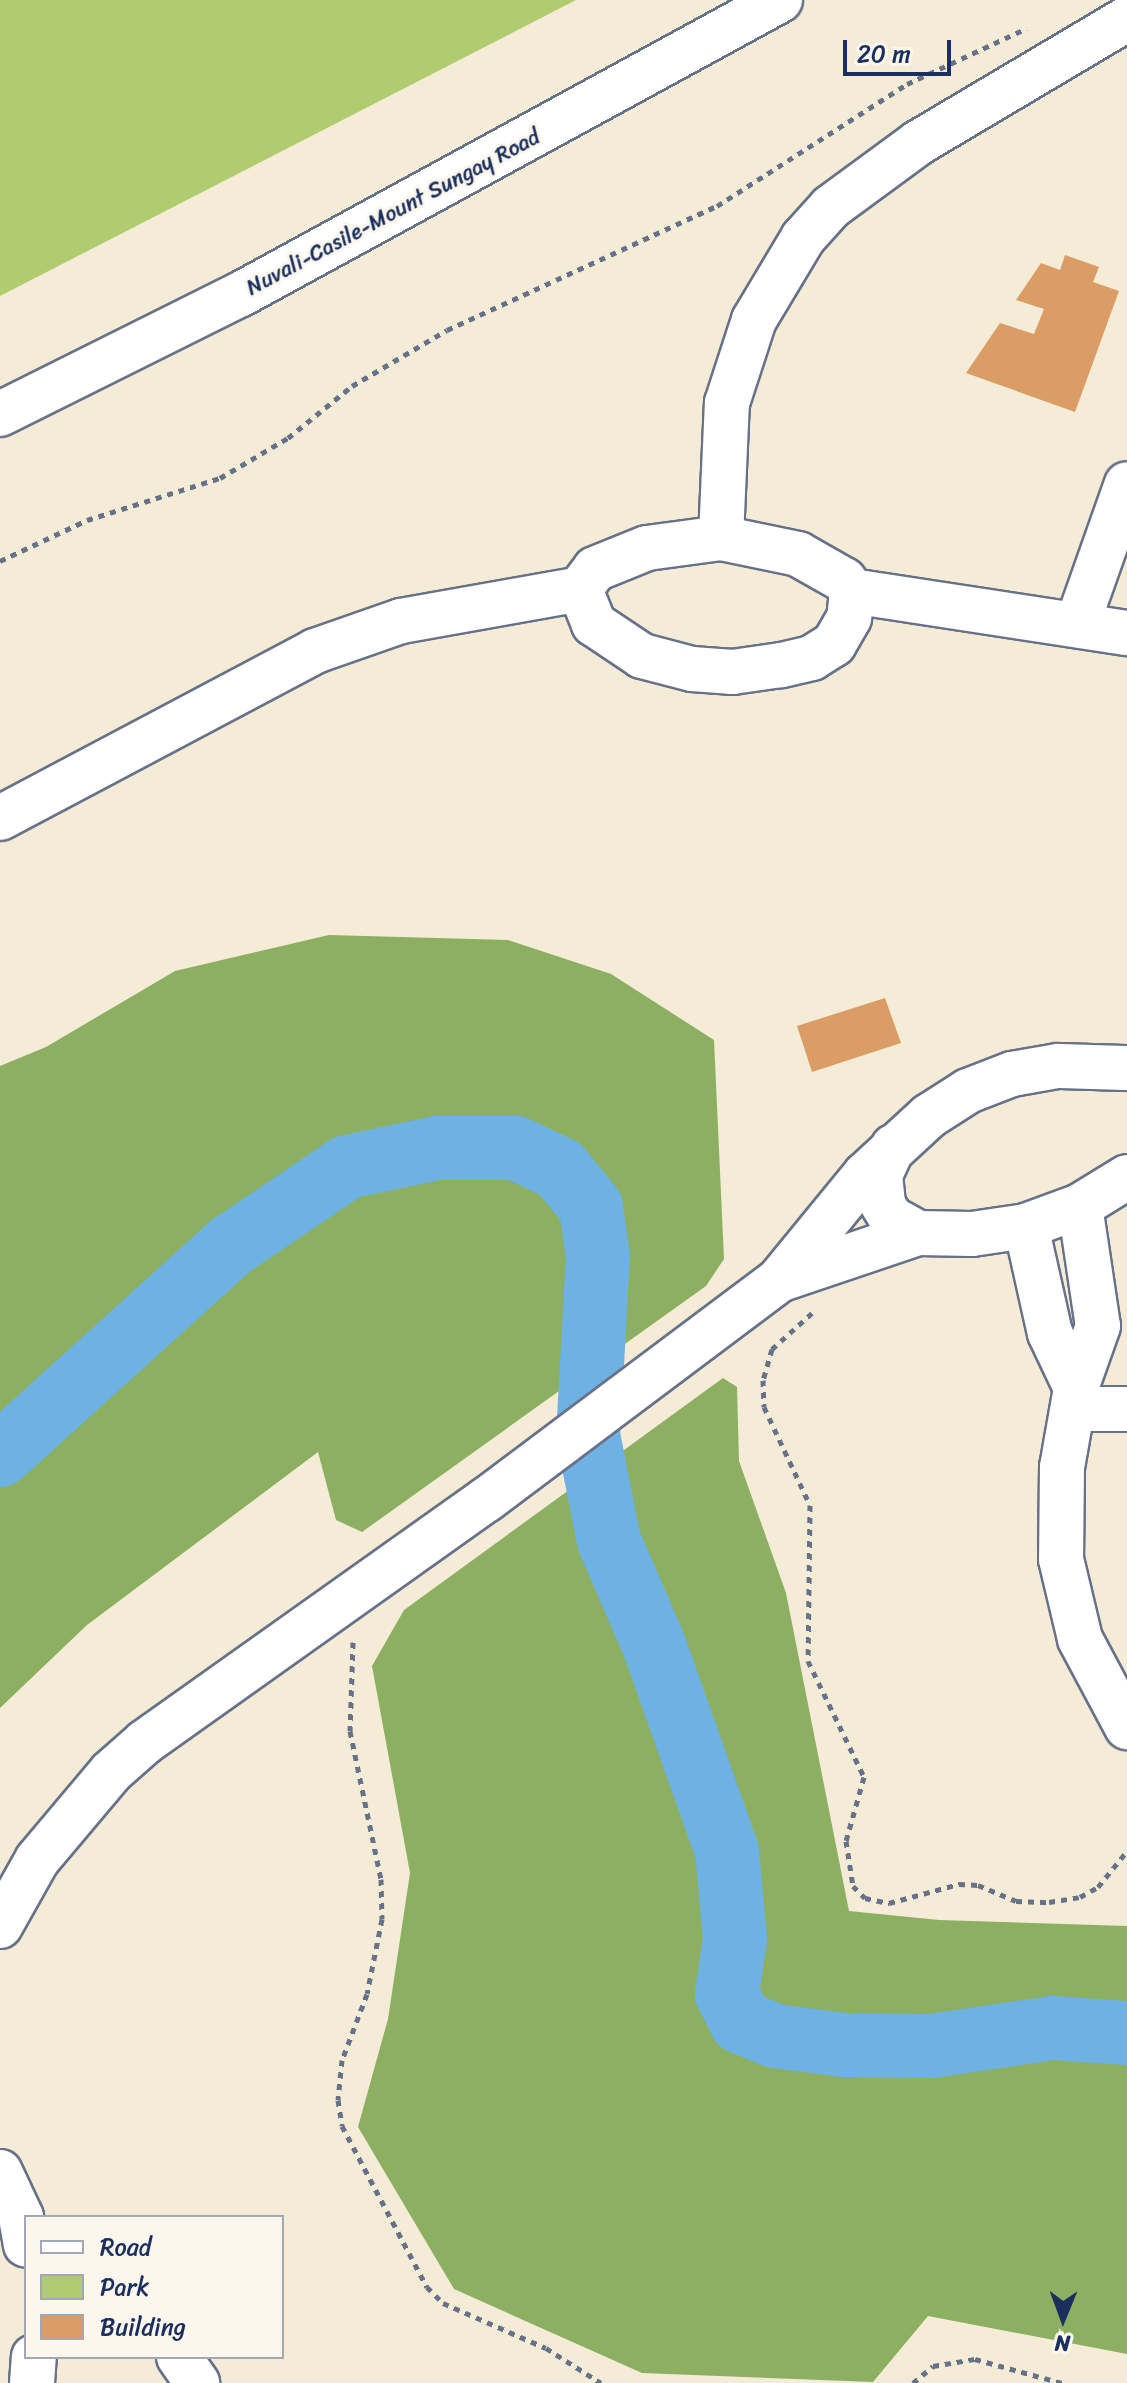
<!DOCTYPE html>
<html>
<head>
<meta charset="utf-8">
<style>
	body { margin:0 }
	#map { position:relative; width:1127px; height:2383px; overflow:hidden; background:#f4ecd6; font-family:Sriracha,sans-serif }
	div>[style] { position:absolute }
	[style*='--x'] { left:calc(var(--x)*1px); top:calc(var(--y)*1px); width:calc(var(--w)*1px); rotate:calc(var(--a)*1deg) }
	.green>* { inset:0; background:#b1cb70 }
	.forest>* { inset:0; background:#8caf62 }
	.river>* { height:64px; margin:-32px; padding:0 32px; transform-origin:32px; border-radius:32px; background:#6db2e3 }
	.building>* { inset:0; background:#db9d66 }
	.path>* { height:5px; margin-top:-2.5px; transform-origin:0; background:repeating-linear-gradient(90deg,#677188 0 6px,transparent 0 12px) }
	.roads { filter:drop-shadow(2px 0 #677188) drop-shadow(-2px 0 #677188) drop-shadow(0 2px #677188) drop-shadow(0 -2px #677188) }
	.minor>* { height:44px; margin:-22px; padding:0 22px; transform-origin:22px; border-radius:22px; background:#fff }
	.major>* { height:44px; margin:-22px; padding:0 22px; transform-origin:22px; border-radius:22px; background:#fff }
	span { translate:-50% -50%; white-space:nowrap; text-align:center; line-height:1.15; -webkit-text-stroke:6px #fbf7ec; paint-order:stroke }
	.street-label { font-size:22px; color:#1b2f5e }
	.legend { position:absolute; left:24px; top:2215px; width:260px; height:144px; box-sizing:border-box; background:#fbf7ec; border:2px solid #a1a7b3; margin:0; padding:10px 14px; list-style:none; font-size:24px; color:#1b2f5e }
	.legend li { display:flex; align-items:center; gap:16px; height:40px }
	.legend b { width:40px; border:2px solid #a1a7b3 }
	.north { position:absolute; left:1023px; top:2279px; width:80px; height:80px; -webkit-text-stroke:6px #fbf7ec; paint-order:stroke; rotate:181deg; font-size:22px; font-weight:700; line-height:32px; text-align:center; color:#1b2f5e }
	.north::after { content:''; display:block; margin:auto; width:28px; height:36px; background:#1b2f5e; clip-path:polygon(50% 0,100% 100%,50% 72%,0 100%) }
	.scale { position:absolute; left:843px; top:40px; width:108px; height:36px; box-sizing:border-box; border:4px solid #1b2f5e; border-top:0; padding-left:10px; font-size:24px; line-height:28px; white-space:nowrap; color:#1b2f5e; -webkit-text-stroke:6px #fbf7ec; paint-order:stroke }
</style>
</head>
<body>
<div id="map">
	<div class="green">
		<div style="clip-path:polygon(0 0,576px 0,0 296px)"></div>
	</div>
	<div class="forest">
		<div style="clip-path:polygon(329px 935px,508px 940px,611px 974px,714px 1040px,724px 1259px,706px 1286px,362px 1532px,336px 1520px,318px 1452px,87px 1625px,0 1708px,0 1066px,46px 1047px,175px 971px)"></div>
		<div style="clip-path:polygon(723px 1378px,737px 1387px,739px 1461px,786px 1593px,849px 1911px,939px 1920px,1127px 1926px,1127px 2354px,928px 2316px,873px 2382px,642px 2373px,454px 2289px,358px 2127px,388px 2019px,410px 1873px,372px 1666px,404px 1610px)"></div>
	</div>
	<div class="river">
		<div style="--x:0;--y:1455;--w:313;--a:-42.2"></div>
		<div style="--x:232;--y:1245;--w:139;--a:-34.1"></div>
		<div style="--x:347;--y:1167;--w:92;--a:-11.9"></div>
		<div style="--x:437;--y:1148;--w:79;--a:0"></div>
		<div style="--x:516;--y:1148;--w:49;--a:25.5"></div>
		<div style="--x:560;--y:1169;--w:49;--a:50.8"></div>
		<div style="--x:591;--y:1207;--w:50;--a:82"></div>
		<div style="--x:598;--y:1257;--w:178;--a:93.2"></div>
		<div style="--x:588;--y:1435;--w:108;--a:78.8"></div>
		<div style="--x:609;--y:1541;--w:113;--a:66.6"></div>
		<div style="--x:654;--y:1645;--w:219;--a:70.5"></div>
		<div style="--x:727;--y:1851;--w:88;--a:84.8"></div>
		<div style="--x:735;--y:1939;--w:56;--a:98.3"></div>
		<div style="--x:727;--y:1994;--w:31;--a:63"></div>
		<div style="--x:741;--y:2022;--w:37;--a:22"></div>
		<div style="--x:775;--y:2036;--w:69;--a:7.5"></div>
		<div style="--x:843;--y:2045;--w:88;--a:0.7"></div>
		<div style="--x:931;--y:2046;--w:123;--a:-8.4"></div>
		<div style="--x:1053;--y:2028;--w:74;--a:3.9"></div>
	</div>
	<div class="building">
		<div style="clip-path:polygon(1065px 255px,1099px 267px,1093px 282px,1119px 291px,1075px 412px,966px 373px,1000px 323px,1034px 334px,1044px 309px,1016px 300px,1041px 263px,1060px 270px)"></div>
		<div style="clip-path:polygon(885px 998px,901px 1043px,812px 1072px,797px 1026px)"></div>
	</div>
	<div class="path">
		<div style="--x:0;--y:561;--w:96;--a:-25.2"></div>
		<div style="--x:87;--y:520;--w:139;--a:-17.5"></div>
		<div style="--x:220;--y:478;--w:79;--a:-30.5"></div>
		<div style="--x:288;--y:438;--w:82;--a:-39.1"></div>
		<div style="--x:352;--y:386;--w:110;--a:-30.5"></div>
		<div style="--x:447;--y:330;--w:297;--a:-24.7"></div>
		<div style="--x:717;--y:206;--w:226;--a:-32.7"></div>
		<div style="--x:907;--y:84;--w:132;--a:-25"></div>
		<div style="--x:812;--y:1313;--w:54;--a:138"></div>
		<div style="--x:772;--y:1349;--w:32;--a:106"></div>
		<div style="--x:763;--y:1380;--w:27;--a:88"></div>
		<div style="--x:764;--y:1407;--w:108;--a:64.9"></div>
		<div style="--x:810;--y:1505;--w:156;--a:90.7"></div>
		<div style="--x:808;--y:1661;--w:129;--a:64.2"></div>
		<div style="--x:864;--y:1777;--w:66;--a:105.7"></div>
		<div style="--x:846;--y:1841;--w:46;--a:81.2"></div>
		<div style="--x:853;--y:1886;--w:17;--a:45"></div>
		<div style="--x:865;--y:1898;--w:25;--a:12"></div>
		<div style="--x:889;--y:1903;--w:73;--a:-15.2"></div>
		<div style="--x:959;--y:1884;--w:19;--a:3"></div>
		<div style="--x:978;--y:1885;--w:41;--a:22.8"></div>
		<div style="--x:1016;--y:1901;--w:33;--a:2"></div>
		<div style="--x:1049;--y:1902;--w:31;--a:-9"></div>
		<div style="--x:1080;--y:1897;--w:21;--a:-29"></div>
		<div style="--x:1098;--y:1887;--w:46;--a:-51.1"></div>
		<div style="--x:353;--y:1642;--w:89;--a:91.9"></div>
		<div style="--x:350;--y:1731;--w:151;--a:78.2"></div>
		<div style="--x:381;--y:1879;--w:40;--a:88.6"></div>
		<div style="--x:382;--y:1919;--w:76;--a:101.3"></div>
		<div style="--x:367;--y:1994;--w:71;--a:110.7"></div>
		<div style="--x:342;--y:2060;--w:40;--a:95.7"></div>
		<div style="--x:338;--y:2100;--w:26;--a:81"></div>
		<div style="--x:342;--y:2126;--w:182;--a:62.2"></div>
		<div style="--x:427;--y:2287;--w:23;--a:45"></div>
		<div style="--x:443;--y:2303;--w:112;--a:23.6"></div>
		<div style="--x:546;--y:2348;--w:65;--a:32.5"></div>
		<div style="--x:913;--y:2383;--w:26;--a:-40"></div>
		<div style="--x:933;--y:2366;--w:43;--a:-9.5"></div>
		<div style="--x:975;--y:2359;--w:90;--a:15.4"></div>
	</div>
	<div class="roads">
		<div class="minor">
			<div style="--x:721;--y:538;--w:135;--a:-87.5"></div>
			<div style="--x:727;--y:403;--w:87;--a:-72"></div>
			<div style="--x:754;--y:320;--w:96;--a:-59.1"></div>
			<div style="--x:803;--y:238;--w:42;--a:-47.9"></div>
			<div style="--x:831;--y:207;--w:108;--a:-36.3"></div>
			<div style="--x:918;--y:143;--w:243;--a:-30.7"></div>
			<div style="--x:721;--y:538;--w:79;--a:11.7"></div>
			<div style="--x:798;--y:554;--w:53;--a:29.5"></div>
			<div style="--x:844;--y:580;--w:14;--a:54"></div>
			<div style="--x:852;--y:591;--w:27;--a:96"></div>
			<div style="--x:849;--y:618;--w:30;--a:120"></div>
			<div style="--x:834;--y:644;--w:26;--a:148"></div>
			<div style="--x:812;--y:658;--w:32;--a:167"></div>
			<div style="--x:781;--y:665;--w:49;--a:171.7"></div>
			<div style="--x:733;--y:672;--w:41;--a:-175.8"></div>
			<div style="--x:692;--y:669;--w:52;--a:-165.4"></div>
			<div style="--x:642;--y:656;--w:58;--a:-146.3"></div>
			<div style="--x:594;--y:624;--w:38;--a:-112"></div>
			<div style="--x:580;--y:589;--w:25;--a:-53"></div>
			<div style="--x:595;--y:569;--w:56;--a:-22"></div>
			<div style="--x:647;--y:548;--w:75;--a:-7.7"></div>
			<div style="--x:852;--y:591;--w:278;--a:8.7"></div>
			<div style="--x:1078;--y:622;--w:146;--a:-70.5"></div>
			<div style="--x:0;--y:818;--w:357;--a:-27.9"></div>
			<div style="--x:315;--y:651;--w:91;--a:-19.2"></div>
			<div style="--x:401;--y:621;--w:182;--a:-10.1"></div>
			<div style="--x:893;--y:1147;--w:31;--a:115"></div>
			<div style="--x:880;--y:1175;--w:30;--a:84"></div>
			<div style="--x:883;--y:1205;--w:15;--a:58"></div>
			<div style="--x:891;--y:1218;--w:31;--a:29"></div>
			<div style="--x:1080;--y:1206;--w:121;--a:81.5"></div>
			<div style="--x:1098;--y:1326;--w:66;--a:109.5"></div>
			<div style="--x:1076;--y:1388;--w:80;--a:100"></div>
			<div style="--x:1062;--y:1467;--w:92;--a:90.6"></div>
			<div style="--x:1061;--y:1559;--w:82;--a:76.6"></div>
			<div style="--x:1080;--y:1639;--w:100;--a:61.9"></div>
			<div style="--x:1026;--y:1226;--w:110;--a:77.4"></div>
			<div style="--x:1050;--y:1333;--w:61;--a:64.7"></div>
			<div style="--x:779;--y:1280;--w:147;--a:-18.7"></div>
			<div style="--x:918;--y:1233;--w:54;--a:1.1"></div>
			<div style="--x:972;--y:1234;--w:55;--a:-8.4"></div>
			<div style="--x:1026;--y:1226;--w:58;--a:-20.3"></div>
			<div style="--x:1080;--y:1206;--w:55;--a:-31.7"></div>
			<div style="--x:1076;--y:1409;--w:51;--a:0"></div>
			<div style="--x:0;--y:1926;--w:76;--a:-60.7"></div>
			<div style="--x:37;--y:1860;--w:115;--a:-49.9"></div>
			<div style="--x:111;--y:1772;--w:45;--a:-41.4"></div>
			<div style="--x:145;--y:1742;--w:418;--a:-35.4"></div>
			<div style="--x:486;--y:1500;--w:366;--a:-36.9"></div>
			<div style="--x:779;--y:1280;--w:136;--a:-50.7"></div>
			<div style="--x:865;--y:1175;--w:87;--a:-42.7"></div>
			<div style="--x:929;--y:1116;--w:46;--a:-32.7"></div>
			<div style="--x:968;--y:1091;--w:47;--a:-21.1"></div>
			<div style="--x:1012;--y:1074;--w:47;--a:-9.9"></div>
			<div style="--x:1058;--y:1066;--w:69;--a:1.7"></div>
			<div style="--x:0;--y:2172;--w:50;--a:65"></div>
			<div style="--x:21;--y:2217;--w:28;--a:80"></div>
			<div style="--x:179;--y:2357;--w:32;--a:55"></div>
			<div style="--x:32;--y:2383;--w:26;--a:-86"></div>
		</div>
		<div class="major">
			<div style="--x:0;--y:414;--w:269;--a:-26.5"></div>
			<div style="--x:241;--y:294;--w:614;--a:-28.61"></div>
		</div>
	</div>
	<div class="street-label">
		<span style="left:393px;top:212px;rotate:-28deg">Nuvali-Casile-Mount Sungay Road</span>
	</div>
	<ul class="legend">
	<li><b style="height:10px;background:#fff"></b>Road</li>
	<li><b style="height:22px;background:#b1cb70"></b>Park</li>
	<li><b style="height:22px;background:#db9d66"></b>Building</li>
	</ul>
	<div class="north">N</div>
	<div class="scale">20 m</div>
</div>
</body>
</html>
